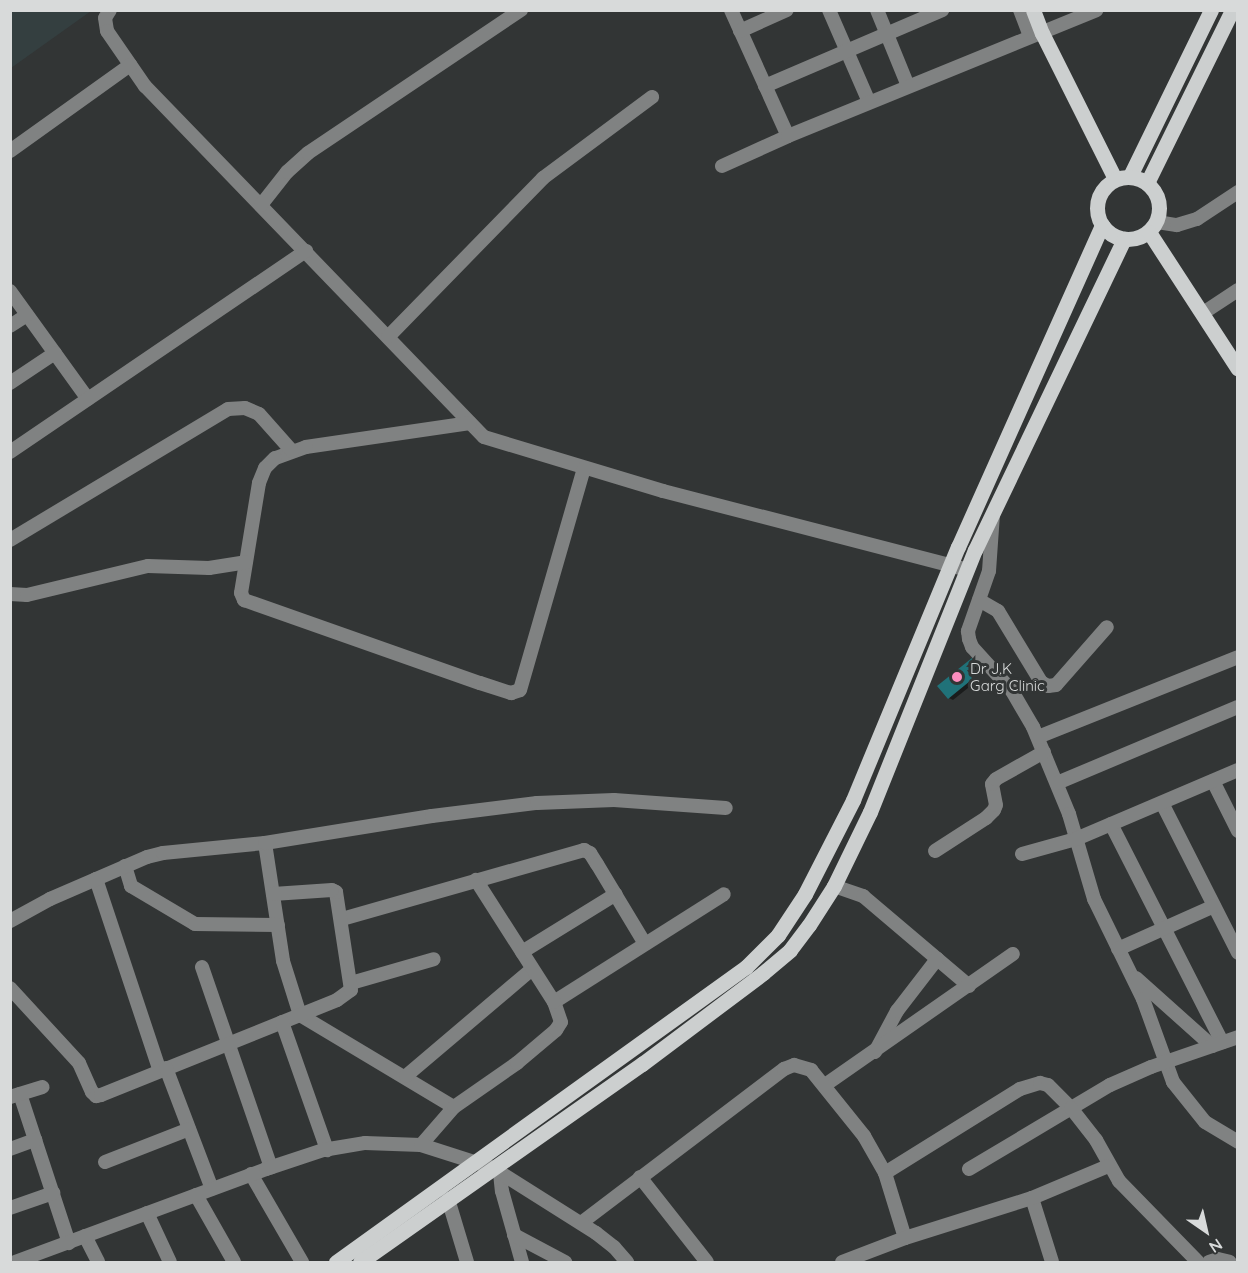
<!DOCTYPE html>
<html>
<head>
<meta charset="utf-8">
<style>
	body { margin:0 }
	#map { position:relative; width:1248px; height:1273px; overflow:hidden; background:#323535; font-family:Quicksand,sans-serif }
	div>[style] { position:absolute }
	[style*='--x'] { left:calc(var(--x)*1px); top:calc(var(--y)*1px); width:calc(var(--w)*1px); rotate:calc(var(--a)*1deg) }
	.built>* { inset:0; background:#343f40 }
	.shadow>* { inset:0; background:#0007 }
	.building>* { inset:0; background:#207279 }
	.minor>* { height:14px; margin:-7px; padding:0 7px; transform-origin:7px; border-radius:7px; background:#808282 }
	.major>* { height:15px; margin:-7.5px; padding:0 7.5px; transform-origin:7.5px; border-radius:7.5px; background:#cccfcf }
	.major>.ring { margin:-7.5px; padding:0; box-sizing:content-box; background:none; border:15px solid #cccfcf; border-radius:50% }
	.dots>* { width:16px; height:16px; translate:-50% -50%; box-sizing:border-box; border:3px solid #323535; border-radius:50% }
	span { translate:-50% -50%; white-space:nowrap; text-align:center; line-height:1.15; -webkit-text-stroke:6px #323535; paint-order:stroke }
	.poi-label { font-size:15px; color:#d8dada }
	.left { translate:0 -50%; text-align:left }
	.frame { position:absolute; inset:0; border:12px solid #d8dada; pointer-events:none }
	.north { position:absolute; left:1176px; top:1201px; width:60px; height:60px; -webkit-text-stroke:4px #323535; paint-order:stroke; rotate:146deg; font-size:16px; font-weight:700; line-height:24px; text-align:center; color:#d8dada }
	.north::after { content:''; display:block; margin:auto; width:21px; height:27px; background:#d8dada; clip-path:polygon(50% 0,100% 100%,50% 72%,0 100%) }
</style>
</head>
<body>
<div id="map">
	<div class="built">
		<div style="clip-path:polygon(11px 10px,91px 10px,91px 11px,11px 68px)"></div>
	</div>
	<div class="shadow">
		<div style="clip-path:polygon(972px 660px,981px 668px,974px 674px,978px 680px,953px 700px,949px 698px)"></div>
	</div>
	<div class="building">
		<div style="clip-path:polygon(972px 658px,977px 665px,970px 671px,975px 677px,948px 699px,937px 686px)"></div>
	</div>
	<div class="minor">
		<div style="--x:110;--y:10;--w:9;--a:122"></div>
		<div style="--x:105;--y:18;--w:13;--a:81"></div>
		<div style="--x:107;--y:31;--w:67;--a:55.4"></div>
		<div style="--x:145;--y:86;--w:488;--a:46"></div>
		<div style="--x:484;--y:437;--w:187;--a:16.8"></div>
		<div style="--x:663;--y:491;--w:308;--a:14.5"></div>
		<div style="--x:731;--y:10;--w:138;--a:65.7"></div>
		<div style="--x:829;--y:10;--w:100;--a:66.5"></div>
		<div style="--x:877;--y:10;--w:82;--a:67.8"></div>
		<div style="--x:1020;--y:10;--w:28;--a:69"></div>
		<div style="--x:740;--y:31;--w:51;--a:-24.1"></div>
		<div style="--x:765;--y:86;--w:193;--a:-23.2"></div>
		<div style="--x:10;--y:151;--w:148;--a:-35.6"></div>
		<div style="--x:722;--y:166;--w:72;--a:-24.4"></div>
		<div style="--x:788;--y:136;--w:333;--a:-22.2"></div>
		<div style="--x:261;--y:205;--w:42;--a:-51.8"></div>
		<div style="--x:287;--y:172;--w:28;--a:-42"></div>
		<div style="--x:308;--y:153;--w:257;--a:-33.9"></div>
		<div style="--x:1157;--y:222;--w:20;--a:9"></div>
		<div style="--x:1177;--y:225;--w:21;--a:-17"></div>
		<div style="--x:1197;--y:219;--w:49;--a:-33.4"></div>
		<div style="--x:10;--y:291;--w:133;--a:54.2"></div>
		<div style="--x:1203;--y:313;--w:42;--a:-33.3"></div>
		<div style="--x:10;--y:326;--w:20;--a:-33"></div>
		<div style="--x:388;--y:337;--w:222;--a:-45.7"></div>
		<div style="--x:543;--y:178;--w:136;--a:-36.6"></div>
		<div style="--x:10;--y:383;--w:54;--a:-33.7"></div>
		<div style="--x:470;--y:423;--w:166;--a:171.7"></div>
		<div style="--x:306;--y:447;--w:33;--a:160"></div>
		<div style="--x:275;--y:458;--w:14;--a:135"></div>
		<div style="--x:265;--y:468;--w:16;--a:112"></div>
		<div style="--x:259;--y:483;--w:111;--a:99.3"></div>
		<div style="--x:241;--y:593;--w:8;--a:67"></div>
		<div style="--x:244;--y:600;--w:250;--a:19.4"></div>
		<div style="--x:480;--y:683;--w:33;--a:18"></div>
		<div style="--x:511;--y:693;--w:9;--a:-18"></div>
		<div style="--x:520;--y:690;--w:231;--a:-73.9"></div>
		<div style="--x:10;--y:452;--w:358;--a:-34.2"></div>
		<div style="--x:993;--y:514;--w:57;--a:94"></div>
		<div style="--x:989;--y:571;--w:64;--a:109.3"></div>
		<div style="--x:968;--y:631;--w:8;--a:83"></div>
		<div style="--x:969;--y:639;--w:9;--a:69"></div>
		<div style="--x:972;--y:647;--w:59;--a:47.7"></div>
		<div style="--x:1012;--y:691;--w:42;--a:59.7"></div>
		<div style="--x:1033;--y:727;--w:94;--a:67.5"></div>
		<div style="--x:1069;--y:814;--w:89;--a:73.6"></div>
		<div style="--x:1094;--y:899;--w:111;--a:63.9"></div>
		<div style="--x:1143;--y:999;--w:88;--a:70.1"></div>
		<div style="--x:1173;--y:1082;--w:51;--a:51.3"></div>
		<div style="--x:1205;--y:1122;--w:39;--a:31"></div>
		<div style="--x:10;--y:540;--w:254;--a:-31"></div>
		<div style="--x:228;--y:409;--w:17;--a:-3"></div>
		<div style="--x:245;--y:408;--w:15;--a:23"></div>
		<div style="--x:259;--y:414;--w:50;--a:48.3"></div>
		<div style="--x:10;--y:594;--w:17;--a:3"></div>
		<div style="--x:27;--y:595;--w:124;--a:-13.5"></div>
		<div style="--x:148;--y:566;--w:61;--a:1.9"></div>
		<div style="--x:209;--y:568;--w:37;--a:-9"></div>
		<div style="--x:979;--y:600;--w:22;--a:30"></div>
		<div style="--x:998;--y:611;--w:83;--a:58.8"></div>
		<div style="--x:1041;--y:682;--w:8;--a:30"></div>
		<div style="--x:1048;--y:686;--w:8;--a:-7"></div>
		<div style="--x:1056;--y:685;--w:77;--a:-48.7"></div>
		<div style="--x:1038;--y:737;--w:215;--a:-21.8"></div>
		<div style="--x:1213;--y:781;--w:56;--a:63.4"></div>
		<div style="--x:1057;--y:783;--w:196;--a:-22.8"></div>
		<div style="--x:1162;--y:803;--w:168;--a:63.1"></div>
		<div style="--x:1111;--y:824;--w:245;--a:63"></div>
		<div style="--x:265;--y:843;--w:119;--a:81.3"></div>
		<div style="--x:283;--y:961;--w:57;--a:72.5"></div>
		<div style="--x:300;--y:1015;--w:179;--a:30.9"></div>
		<div style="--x:935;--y:851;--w:61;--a:-32.9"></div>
		<div style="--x:986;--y:818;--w:11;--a:-45"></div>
		<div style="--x:994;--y:810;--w:5;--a:-68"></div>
		<div style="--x:996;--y:805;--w:21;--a:-101"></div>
		<div style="--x:992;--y:784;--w:6;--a:-51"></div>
		<div style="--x:996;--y:779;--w:55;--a:-29.4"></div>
		<div style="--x:1022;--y:854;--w:56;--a:-15.5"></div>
		<div style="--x:1076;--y:839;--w:176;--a:-23.1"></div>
		<div style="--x:125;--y:866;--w:21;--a:73"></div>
		<div style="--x:131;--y:886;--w:74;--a:30.7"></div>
		<div style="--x:195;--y:924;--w:83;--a:0.7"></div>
		<div style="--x:96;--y:879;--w:202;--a:71.6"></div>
		<div style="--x:834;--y:886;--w:31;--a:19"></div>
		<div style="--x:863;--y:896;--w:139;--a:40.3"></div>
		<div style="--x:342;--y:919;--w:252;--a:-15.9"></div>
		<div style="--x:584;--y:850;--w:7;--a:27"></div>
		<div style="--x:590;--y:853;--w:13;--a:58"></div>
		<div style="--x:597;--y:864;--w:93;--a:59"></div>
		<div style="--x:10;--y:921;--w:46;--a:-28.8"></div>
		<div style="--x:50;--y:899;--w:106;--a:-23.4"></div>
		<div style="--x:147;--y:857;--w:16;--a:-14"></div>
		<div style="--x:163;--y:853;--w:102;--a:-5.6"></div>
		<div style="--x:265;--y:843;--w:169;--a:-9.2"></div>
		<div style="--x:432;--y:816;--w:106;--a:-7.1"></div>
		<div style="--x:537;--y:803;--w:77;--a:-2.2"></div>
		<div style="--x:614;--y:800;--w:112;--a:4.1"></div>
		<div style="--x:1118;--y:949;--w:105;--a:-24.1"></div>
		<div style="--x:522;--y:952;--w:110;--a:-31.7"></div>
		<div style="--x:202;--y:967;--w:212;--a:71"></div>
		<div style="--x:1136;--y:978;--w:102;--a:41.8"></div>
		<div style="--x:351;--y:983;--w:86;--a:-16.1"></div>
		<div style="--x:10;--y:988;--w:102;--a:47.4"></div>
		<div style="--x:79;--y:1063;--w:32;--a:66"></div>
		<div style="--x:92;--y:1092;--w:6;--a:45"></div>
		<div style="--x:96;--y:1096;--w:5;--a:-11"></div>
		<div style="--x:101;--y:1095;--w:254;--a:-21.9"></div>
		<div style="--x:337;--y:1000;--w:17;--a:-36"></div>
		<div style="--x:351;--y:990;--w:99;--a:-98.7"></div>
		<div style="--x:336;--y:892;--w:4;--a:-153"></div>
		<div style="--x:332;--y:890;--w:59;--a:176.1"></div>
		<div style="--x:554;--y:1002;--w:201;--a:-32.4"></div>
		<div style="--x:282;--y:1022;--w:136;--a:70.6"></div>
		<div style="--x:875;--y:1052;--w:47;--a:-61.8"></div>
		<div style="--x:897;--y:1011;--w:66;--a:-52.4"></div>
		<div style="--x:166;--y:1068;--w:129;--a:69.2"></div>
		<div style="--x:406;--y:1076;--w:165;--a:-40.3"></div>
		<div style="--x:825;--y:1085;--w:229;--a:-34.9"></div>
		<div style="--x:20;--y:1094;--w:157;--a:71.8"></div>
		<div style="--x:10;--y:1097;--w:34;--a:-17"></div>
		<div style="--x:421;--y:1145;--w:50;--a:-49"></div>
		<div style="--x:454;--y:1107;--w:77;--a:-34.9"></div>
		<div style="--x:517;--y:1063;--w:51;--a:-40.2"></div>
		<div style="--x:556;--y:1030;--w:9;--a:-58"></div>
		<div style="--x:561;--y:1022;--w:21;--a:-109"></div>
		<div style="--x:554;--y:1002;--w:145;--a:-122.6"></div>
		<div style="--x:10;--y:1149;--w:27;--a:-20"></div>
		<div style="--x:105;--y:1162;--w:90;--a:-21.4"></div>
		<div style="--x:969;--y:1169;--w:164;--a:-30.8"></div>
		<div style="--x:1110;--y:1085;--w:45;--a:-23.7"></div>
		<div style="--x:1151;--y:1067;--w:92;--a:-19"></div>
		<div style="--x:500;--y:1173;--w:18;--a:84"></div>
		<div style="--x:502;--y:1191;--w:74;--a:74.3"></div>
		<div style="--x:885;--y:1173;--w:159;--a:-31.9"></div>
		<div style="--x:1020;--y:1089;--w:21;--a:-17"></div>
		<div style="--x:1040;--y:1083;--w:8;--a:14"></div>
		<div style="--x:1048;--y:1085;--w:33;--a:45"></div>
		<div style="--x:1071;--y:1108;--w:41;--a:52"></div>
		<div style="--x:1096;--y:1140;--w:47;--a:60.7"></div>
		<div style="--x:1119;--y:1181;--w:113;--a:45.7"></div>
		<div style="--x:251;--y:1174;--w:102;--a:59.9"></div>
		<div style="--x:640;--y:1177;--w:108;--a:51.8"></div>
		<div style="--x:196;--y:1195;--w:77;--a:60.4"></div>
		<div style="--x:1032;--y:1198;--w:67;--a:72.6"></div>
		<div style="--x:448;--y:1199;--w:66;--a:73.2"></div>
		<div style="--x:10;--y:1208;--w:46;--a:-19.2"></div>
		<div style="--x:147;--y:1213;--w:54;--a:64.9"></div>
		<div style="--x:581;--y:1223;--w:255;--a:-37.2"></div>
		<div style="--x:784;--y:1069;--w:11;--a:-22"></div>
		<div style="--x:794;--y:1065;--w:18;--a:16"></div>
		<div style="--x:811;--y:1070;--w:85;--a:51.2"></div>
		<div style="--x:864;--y:1136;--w:43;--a:60.4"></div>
		<div style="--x:885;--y:1173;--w:68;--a:72.9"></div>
		<div style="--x:514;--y:1235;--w:58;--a:27.9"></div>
		<div style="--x:85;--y:1236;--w:29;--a:63"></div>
		<div style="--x:15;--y:1262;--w:268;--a:-20.3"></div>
		<div style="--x:266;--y:1169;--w:60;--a:-18.4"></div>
		<div style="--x:323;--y:1150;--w:43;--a:-9.5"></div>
		<div style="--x:365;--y:1143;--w:56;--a:2"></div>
		<div style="--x:421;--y:1145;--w:76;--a:17.7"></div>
		<div style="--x:493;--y:1168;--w:122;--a:32.3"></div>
		<div style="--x:596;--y:1233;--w:23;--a:38"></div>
		<div style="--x:614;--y:1247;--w:20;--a:49"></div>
		<div style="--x:842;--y:1262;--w:67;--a:-20.9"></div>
		<div style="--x:905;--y:1238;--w:133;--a:-17.5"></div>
		<div style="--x:1032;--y:1198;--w:82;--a:-22.8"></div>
		<div style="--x:1209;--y:1262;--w:9;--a:-18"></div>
		<div style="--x:1218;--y:1259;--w:12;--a:14"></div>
	</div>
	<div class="major">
		<div style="--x:1033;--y:10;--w:25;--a:69"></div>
		<div style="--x:1042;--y:33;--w:163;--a:63.4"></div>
		<div style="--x:1130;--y:176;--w:185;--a:-64"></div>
		<div class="ring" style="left:1097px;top:177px;width:47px;height:47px"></div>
		<div style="--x:1147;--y:183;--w:193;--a:-63.8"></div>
		<div style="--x:1149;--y:232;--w:163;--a:57"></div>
		<div style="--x:336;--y:1262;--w:505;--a:-35.74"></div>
		<div style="--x:746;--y:967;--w:45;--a:-45"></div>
		<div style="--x:778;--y:935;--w:49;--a:-56.6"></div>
		<div style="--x:805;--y:894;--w:106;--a:-62.9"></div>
		<div style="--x:853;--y:800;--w:274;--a:-67.5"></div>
		<div style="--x:958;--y:547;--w:353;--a:-65.9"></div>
		<div style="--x:360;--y:1262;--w:345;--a:-35.1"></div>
		<div style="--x:642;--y:1064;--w:151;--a:-36.9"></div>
		<div style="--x:763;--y:973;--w:35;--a:-40"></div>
		<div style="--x:790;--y:950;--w:31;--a:-53"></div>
		<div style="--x:809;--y:925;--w:46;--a:-57.3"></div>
		<div style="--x:834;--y:886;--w:82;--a:-64.1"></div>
		<div style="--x:870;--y:812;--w:282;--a:-68.2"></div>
		<div style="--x:975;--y:550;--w:345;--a:-64.4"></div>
	</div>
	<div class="dots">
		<div style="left:957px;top:677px;background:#fd8ebf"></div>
	</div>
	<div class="poi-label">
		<span class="left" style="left:970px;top:677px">Dr J.K<br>Garg Clinic</span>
	</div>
	<div class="frame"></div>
	<div class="north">N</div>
</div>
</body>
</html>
